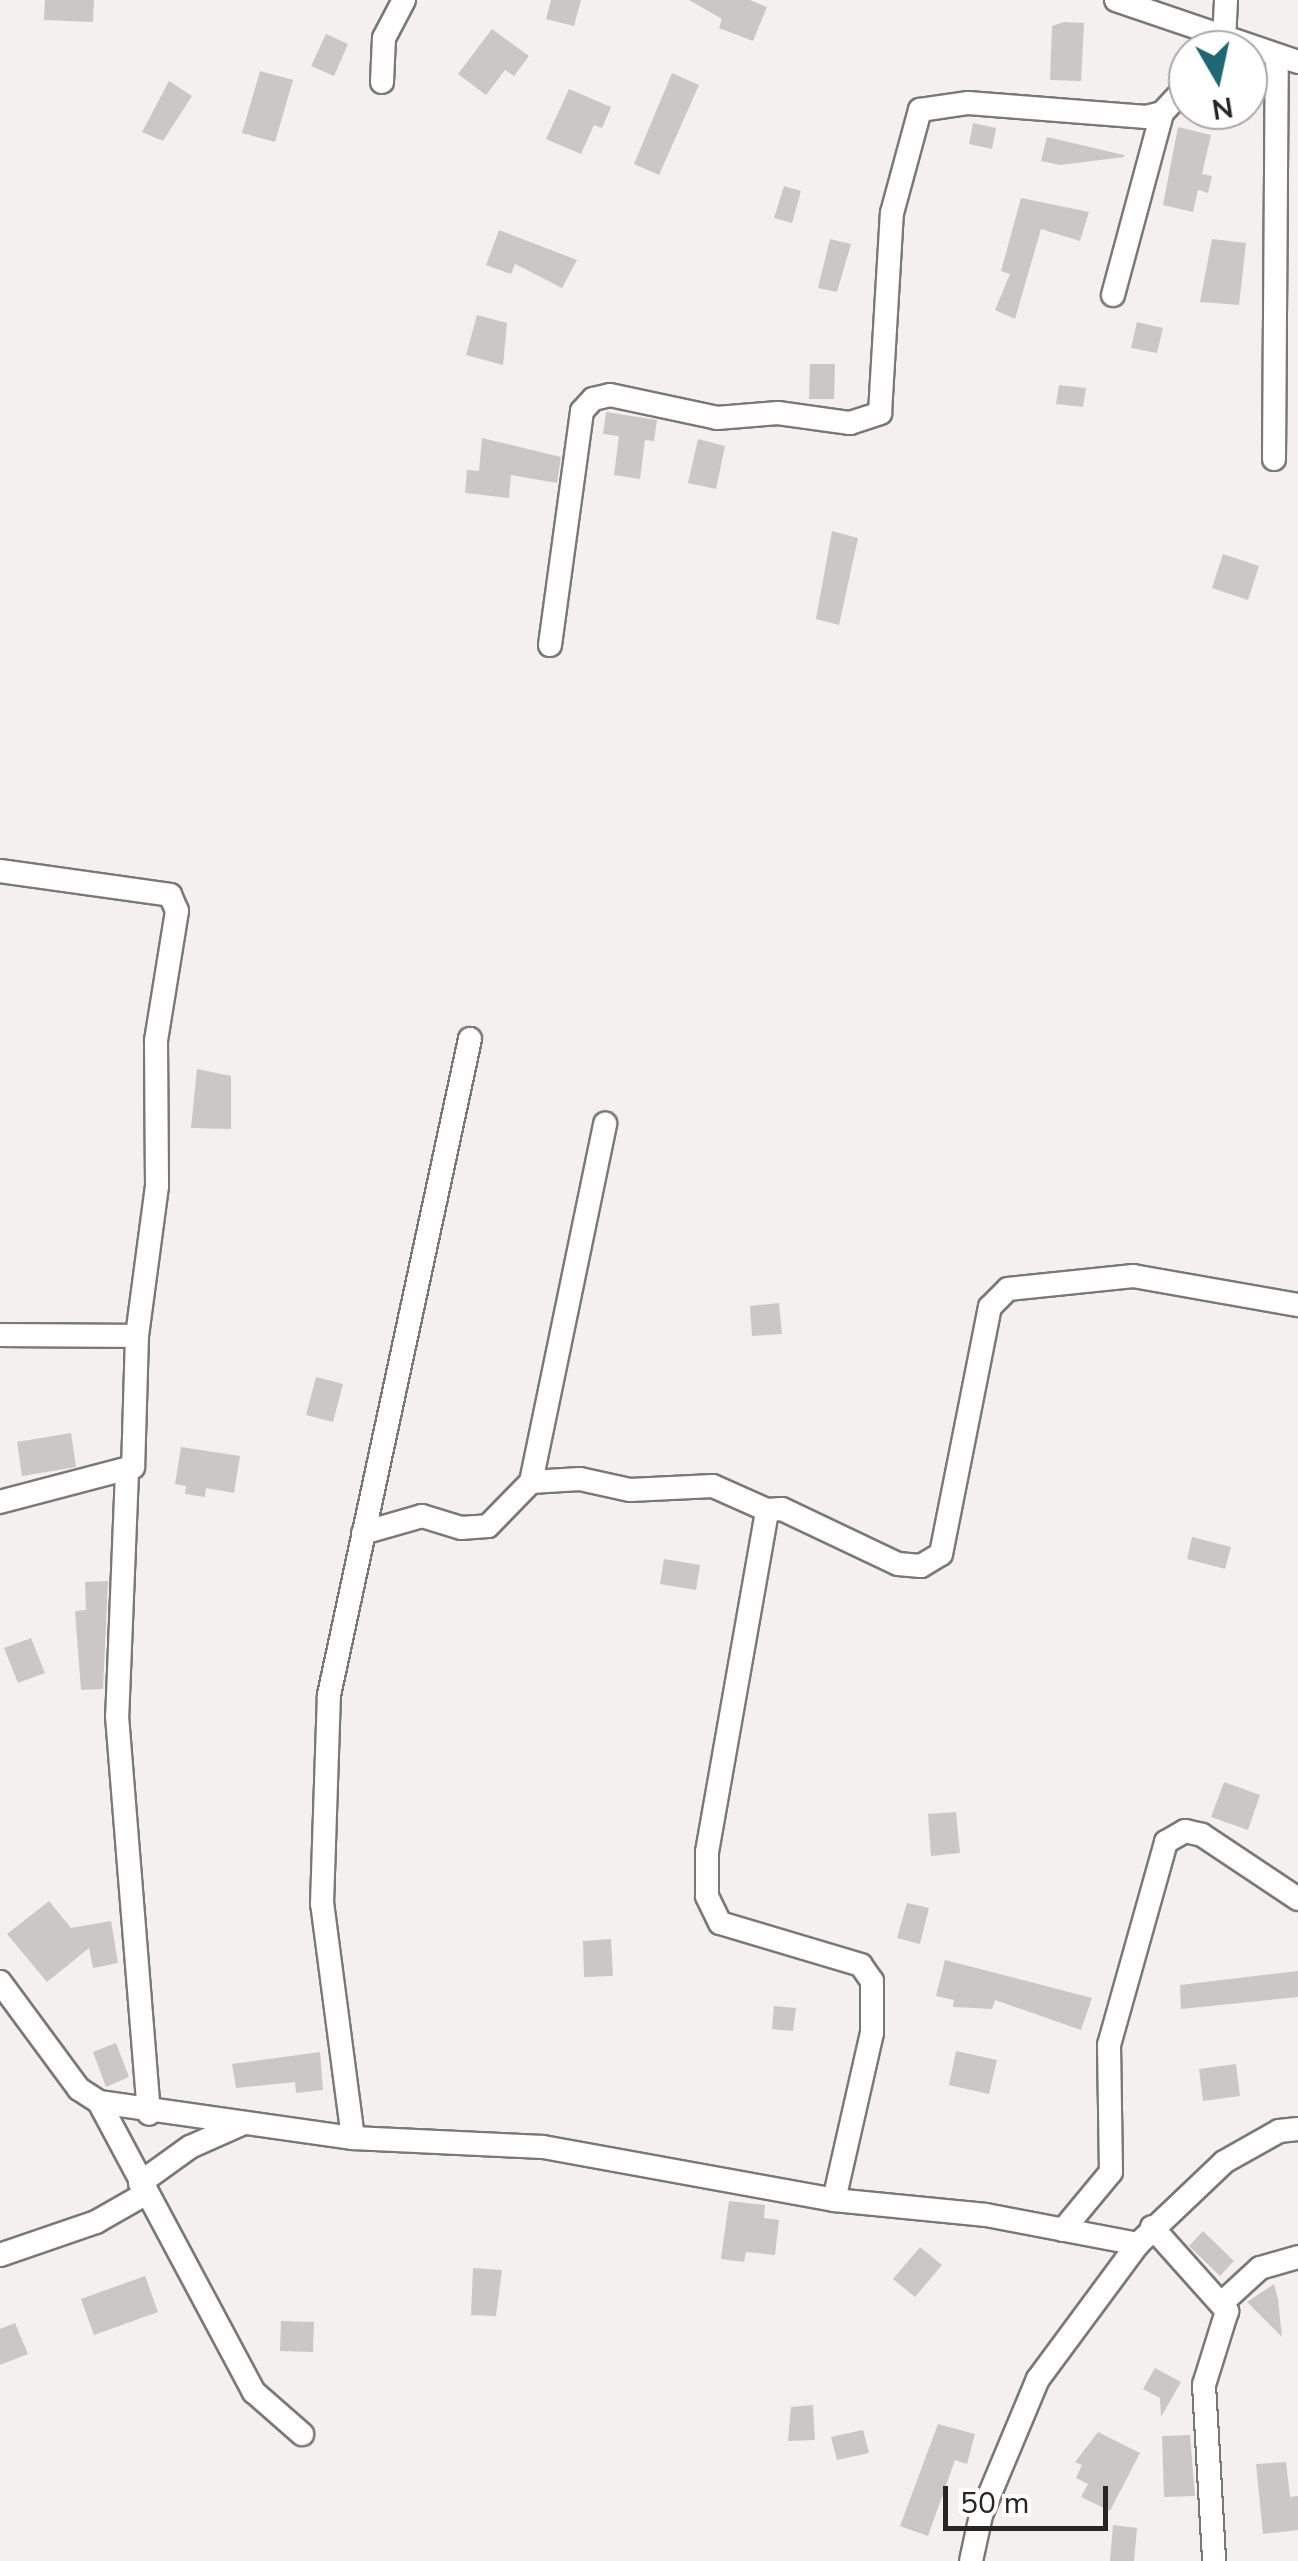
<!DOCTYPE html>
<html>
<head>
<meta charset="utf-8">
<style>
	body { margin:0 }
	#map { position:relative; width:1298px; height:2561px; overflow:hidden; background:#f4f0ef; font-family:"Nunito Sans",sans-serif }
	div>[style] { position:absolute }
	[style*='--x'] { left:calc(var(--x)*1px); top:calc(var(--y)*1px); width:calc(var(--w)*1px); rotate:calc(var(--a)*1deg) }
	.building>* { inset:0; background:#cbc7c6 }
	.roads { filter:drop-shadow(2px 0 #7c7877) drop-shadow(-2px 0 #7c7877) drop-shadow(0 2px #7c7877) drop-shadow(0 -2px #7c7877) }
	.minor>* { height:22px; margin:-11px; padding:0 11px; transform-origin:11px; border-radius:11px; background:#fff }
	span { translate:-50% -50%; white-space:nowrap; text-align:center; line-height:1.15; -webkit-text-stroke:8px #fff; paint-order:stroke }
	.north { position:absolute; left:1168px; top:30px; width:100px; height:100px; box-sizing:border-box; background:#fff; border:2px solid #a9a8a8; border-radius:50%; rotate:171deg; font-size:28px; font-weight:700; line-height:40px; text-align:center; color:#272625 }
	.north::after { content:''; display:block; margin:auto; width:35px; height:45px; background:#1d6872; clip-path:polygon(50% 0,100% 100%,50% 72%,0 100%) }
	.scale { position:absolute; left:943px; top:2486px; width:165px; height:45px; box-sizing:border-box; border:5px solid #272625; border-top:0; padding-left:12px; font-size:30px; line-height:35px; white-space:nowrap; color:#272625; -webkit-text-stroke:8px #fff; paint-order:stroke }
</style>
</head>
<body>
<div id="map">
	<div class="building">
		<div style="clip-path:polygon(45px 0,94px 0,93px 22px,44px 20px)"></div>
		<div style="clip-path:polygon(551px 0,581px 0,574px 26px,546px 19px)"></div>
		<div style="clip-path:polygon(689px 0,750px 0,767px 7px,753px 41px,719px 28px,722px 19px)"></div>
		<div style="clip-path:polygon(1064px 22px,1084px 23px,1081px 81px,1050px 80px,1052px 26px)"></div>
		<div style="clip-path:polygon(492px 29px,529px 56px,514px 76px,505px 70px,486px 95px,458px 74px)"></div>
		<div style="clip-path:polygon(326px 34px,348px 44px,334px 76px,311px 66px)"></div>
		<div style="clip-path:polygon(260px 71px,293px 80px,275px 142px,242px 133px)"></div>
		<div style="clip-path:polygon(672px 73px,699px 85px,659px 175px,634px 164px)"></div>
		<div style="clip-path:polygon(169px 81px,192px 96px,163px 141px,142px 132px)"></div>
		<div style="clip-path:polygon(569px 89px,611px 107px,602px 128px,594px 125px,581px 154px,546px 139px)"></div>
		<div style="clip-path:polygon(973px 123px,996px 128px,992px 149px,969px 144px)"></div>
		<div style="clip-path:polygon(1178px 127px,1211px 135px,1202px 174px,1212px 176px,1208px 193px,1198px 190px,1193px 212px,1163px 205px)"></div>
		<div style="clip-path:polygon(1047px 137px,1124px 155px,1124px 157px,1060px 165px,1041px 161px)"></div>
		<div style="clip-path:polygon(784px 186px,801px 191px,792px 223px,774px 218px)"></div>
		<div style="clip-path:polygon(1021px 198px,1089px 212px,1080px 241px,1041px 229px,1015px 319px,995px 310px,1010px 274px,1001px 271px)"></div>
		<div style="clip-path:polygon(499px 230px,577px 260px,562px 288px,515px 264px,511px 274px,486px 265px)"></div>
		<div style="clip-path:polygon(830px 239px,851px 244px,837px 292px,818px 288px)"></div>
		<div style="clip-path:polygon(1212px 239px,1246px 243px,1239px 305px,1200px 302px)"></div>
		<div style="clip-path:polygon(477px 315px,507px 323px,503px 365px,466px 355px)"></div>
		<div style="clip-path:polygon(1137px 322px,1163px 328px,1157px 353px,1131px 348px)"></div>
		<div style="clip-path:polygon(810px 364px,835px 364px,834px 399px,809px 399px)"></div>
		<div style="clip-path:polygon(1059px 385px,1086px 388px,1083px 407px,1056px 404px)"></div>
		<div style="clip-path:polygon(606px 412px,657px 420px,654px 441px,645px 440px,640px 479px,614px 475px,619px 436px,603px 434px)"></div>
		<div style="clip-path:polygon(482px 438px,561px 457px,557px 483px,511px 475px,509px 498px,465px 493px,467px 470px,479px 471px)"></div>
		<div style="clip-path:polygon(698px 439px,725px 446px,716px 489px,688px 483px)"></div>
		<div style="clip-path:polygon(832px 531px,858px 538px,839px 625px,816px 619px)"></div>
		<div style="clip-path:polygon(1223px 554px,1259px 566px,1248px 600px,1212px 588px)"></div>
		<div style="clip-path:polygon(197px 1069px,231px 1076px,231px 1129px,191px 1128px)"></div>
		<div style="clip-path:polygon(779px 1303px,782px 1334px,752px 1336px,750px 1306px)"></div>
		<div style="clip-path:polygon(316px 1377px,343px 1384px,333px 1422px,306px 1415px)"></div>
		<div style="clip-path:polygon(71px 1433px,76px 1467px,22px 1476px,17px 1442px)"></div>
		<div style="clip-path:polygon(181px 1447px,240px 1456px,234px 1493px,206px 1488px,205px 1497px,185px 1494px,186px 1486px,175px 1484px)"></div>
		<div style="clip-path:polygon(1192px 1537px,1231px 1547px,1225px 1569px,1187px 1559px)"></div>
		<div style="clip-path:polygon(664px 1559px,700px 1565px,696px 1590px,660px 1584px)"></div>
		<div style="clip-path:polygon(108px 1581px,103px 1689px,81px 1690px,75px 1611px,86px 1610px,85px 1582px)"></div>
		<div style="clip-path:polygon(31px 1638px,45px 1673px,18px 1683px,4px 1648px)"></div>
		<div style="clip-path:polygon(1224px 1782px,1260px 1795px,1248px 1830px,1211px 1817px)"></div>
		<div style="clip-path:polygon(956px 1812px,960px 1853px,931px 1856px,928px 1814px)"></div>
		<div style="clip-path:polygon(49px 1901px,71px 1928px,111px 1921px,118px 1963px,93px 1968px,89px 1948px,47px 1982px,7px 1934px)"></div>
		<div style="clip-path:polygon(907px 1903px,929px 1908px,920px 1944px,897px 1938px)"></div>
		<div style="clip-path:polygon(611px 1939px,613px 1976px,584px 1977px,583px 1941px)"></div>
		<div style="clip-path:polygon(945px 1960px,1092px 1998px,1081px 2030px,995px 2000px,992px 2009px,953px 2007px,954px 2000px,936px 1996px)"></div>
		<div style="clip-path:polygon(1298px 1971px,1298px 1997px,1181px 2009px,1180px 1985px)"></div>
		<div style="clip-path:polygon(774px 2006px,796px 2008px,793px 2031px,772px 2029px)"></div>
		<div style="clip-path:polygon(116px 2043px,129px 2077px,106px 2087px,93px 2052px)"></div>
		<div style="clip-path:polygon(956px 2051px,997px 2060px,989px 2094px,949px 2085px)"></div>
		<div style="clip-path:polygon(320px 2052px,323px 2090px,296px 2093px,295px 2082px,236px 2088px,232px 2064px)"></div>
		<div style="clip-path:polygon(1236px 2064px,1240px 2096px,1203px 2101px,1199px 2069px)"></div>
		<div style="clip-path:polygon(729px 2201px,765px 2205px,764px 2218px,779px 2220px,775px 2255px,746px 2252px,744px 2262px,721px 2259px)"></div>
		<div style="clip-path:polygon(1203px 2231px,1234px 2261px,1220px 2276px,1189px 2246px)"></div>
		<div style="clip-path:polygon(920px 2247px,942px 2265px,915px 2297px,893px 2279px)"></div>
		<div style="clip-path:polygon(473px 2268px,502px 2270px,496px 2316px,471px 2315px)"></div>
		<div style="clip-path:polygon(145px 2276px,158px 2312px,94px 2335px,81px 2299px)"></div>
		<div style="clip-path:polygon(1274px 2284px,1278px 2299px,1282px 2337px,1247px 2302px)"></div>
		<div style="clip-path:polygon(281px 2321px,314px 2322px,313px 2352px,280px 2351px)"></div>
		<div style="clip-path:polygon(15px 2323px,28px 2354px,0 2365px,0 2329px)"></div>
		<div style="clip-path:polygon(1155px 2368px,1181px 2382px,1161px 2417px,1160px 2398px,1143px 2389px)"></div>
		<div style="clip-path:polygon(813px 2405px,815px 2440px,788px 2441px,791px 2407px)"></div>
		<div style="clip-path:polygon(938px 2424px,975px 2434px,967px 2464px,955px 2460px,928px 2536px,900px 2526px)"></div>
		<div style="clip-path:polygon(863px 2430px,869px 2453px,837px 2460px,831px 2437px)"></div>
		<div style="clip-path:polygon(1098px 2432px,1140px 2453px,1110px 2511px,1081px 2497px,1088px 2484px,1076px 2478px,1082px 2465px,1075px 2462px)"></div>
		<div style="clip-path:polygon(1190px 2435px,1195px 2496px,1164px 2497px,1162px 2436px)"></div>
		<div style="clip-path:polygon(1286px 2462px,1290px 2497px,1298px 2496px,1298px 2530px,1263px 2534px,1256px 2464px)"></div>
		<div style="clip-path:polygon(1113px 2525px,1137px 2528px,1134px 2561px,1110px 2561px)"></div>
	</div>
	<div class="roads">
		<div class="minor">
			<div style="--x:1116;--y:0;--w:192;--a:18.8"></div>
			<div style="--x:1216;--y:50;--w:13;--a:-51"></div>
			<div style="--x:1224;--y:40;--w:40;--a:-87.1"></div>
			<div style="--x:382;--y:82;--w:44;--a:-87.4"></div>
			<div style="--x:384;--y:38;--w:43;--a:-62.2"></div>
			<div style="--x:1113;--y:295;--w:188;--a:-74.9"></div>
			<div style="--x:1274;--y:459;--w:400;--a:-89.6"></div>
			<div style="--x:550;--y:645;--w:236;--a:-82.2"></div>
			<div style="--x:582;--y:411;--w:16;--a:-47"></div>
			<div style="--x:593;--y:399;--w:17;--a:-13"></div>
			<div style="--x:610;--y:395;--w:109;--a:12.1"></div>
			<div style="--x:717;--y:418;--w:61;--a:-4.7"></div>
			<div style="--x:778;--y:413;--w:73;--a:7.9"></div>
			<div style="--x:850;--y:423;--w:32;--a:-18"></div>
			<div style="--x:880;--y:413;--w:200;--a:-86.6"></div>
			<div style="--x:892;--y:213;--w:107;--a:-74.8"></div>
			<div style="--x:920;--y:110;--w:49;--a:-8.3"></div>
			<div style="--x:968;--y:103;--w:179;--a:4.5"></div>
			<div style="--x:1146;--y:117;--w:16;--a:-14"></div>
			<div style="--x:1162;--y:113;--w:38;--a:-47"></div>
			<div style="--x:0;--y:871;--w:172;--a:8"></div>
			<div style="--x:170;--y:895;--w:17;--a:66"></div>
			<div style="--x:177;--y:911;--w:132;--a:99.2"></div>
			<div style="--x:156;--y:1041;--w:145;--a:89.6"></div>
			<div style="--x:157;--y:1186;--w:151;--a:97.6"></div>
			<div style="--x:137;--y:1336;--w:131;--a:91.7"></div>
			<div style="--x:133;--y:1467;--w:138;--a:165.3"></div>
			<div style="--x:0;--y:1335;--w:137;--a:0.4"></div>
			<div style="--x:127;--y:1472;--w:244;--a:92.3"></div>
			<div style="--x:117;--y:1716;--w:399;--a:85.4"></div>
			<div style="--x:531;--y:1482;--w:366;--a:-78.3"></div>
			<div style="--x:363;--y:1533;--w:61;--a:-16.1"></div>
			<div style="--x:422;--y:1516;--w:41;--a:17.1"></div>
			<div style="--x:461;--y:1528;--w:27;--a:-4"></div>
			<div style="--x:488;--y:1526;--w:62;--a:-45.7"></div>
			<div style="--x:531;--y:1482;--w:49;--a:-3.5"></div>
			<div style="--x:580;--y:1479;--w:51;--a:12.4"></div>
			<div style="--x:630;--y:1490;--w:83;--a:-2.8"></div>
			<div style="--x:713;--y:1486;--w:59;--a:24"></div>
			<div style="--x:0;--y:1982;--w:133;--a:53.6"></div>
			<div style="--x:79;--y:2089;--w:24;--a:33"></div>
			<div style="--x:99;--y:2102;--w:257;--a:8.1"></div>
			<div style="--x:353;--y:2138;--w:190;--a:2.7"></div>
			<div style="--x:543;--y:2147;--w:296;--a:10.3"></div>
			<div style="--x:834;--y:2200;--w:153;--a:5.6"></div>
			<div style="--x:986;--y:2215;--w:155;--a:10.8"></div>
			<div style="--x:99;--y:2102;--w:329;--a:61.9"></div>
			<div style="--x:254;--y:2392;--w:64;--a:41.2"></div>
			<div style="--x:353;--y:2138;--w:236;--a:-97.5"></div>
			<div style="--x:322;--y:1904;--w:209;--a:-88.1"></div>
			<div style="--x:329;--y:1695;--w:671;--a:-77.87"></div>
			<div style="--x:140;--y:2183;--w:62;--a:-35.8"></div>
			<div style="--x:190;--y:2147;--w:59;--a:-24"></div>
			<div style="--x:834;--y:2200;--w:171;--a:-77.2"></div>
			<div style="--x:872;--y:2033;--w:52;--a:-90"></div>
			<div style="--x:872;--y:1981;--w:19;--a:-125"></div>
			<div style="--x:861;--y:1965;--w:147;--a:-163.4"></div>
			<div style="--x:720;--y:1923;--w:30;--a:-116"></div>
			<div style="--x:707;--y:1896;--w:44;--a:-90"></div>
			<div style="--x:707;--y:1852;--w:347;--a:-80"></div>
			<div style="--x:767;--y:1510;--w:15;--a:-4"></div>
			<div style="--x:782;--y:1509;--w:128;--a:25.4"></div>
			<div style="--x:898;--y:1564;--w:23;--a:5"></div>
			<div style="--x:921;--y:1566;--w:23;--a:-31"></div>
			<div style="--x:941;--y:1554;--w:252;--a:-78.8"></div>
			<div style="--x:990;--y:1307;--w:25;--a:-45"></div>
			<div style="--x:1008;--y:1289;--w:126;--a:-5.9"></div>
			<div style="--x:1133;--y:1276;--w:168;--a:10"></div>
			<div style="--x:1152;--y:2227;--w:113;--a:48.2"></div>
			<div style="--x:1227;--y:2311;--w:77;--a:107.3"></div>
			<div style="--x:1204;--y:2385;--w:176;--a:86.7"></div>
			<div style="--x:1063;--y:2230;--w:75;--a:-50.4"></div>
			<div style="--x:1111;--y:2172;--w:127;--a:-90.9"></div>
			<div style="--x:1109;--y:2045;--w:211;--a:-74.3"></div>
			<div style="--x:1166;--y:1842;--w:22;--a:-30"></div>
			<div style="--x:1185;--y:1831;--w:17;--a:13"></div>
			<div style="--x:1202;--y:1835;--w:115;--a:33.7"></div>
			<div style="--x:0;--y:2255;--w:102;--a:-19"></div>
			<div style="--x:96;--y:2222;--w:56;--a:-29.7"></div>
			<div style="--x:1224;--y:2301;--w:49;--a:-42.5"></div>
			<div style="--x:1260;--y:2268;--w:40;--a:-16"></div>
			<div style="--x:971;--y:2561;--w:47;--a:-77.7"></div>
			<div style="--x:981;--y:2515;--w:147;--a:-67.3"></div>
			<div style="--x:1038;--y:2379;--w:168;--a:-53.5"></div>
			<div style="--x:1138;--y:2244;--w:119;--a:-43.6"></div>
			<div style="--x:1224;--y:2162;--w:63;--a:-29.4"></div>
			<div style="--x:1279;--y:2131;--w:19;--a:-6"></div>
		</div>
	</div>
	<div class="north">N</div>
	<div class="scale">50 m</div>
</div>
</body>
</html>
